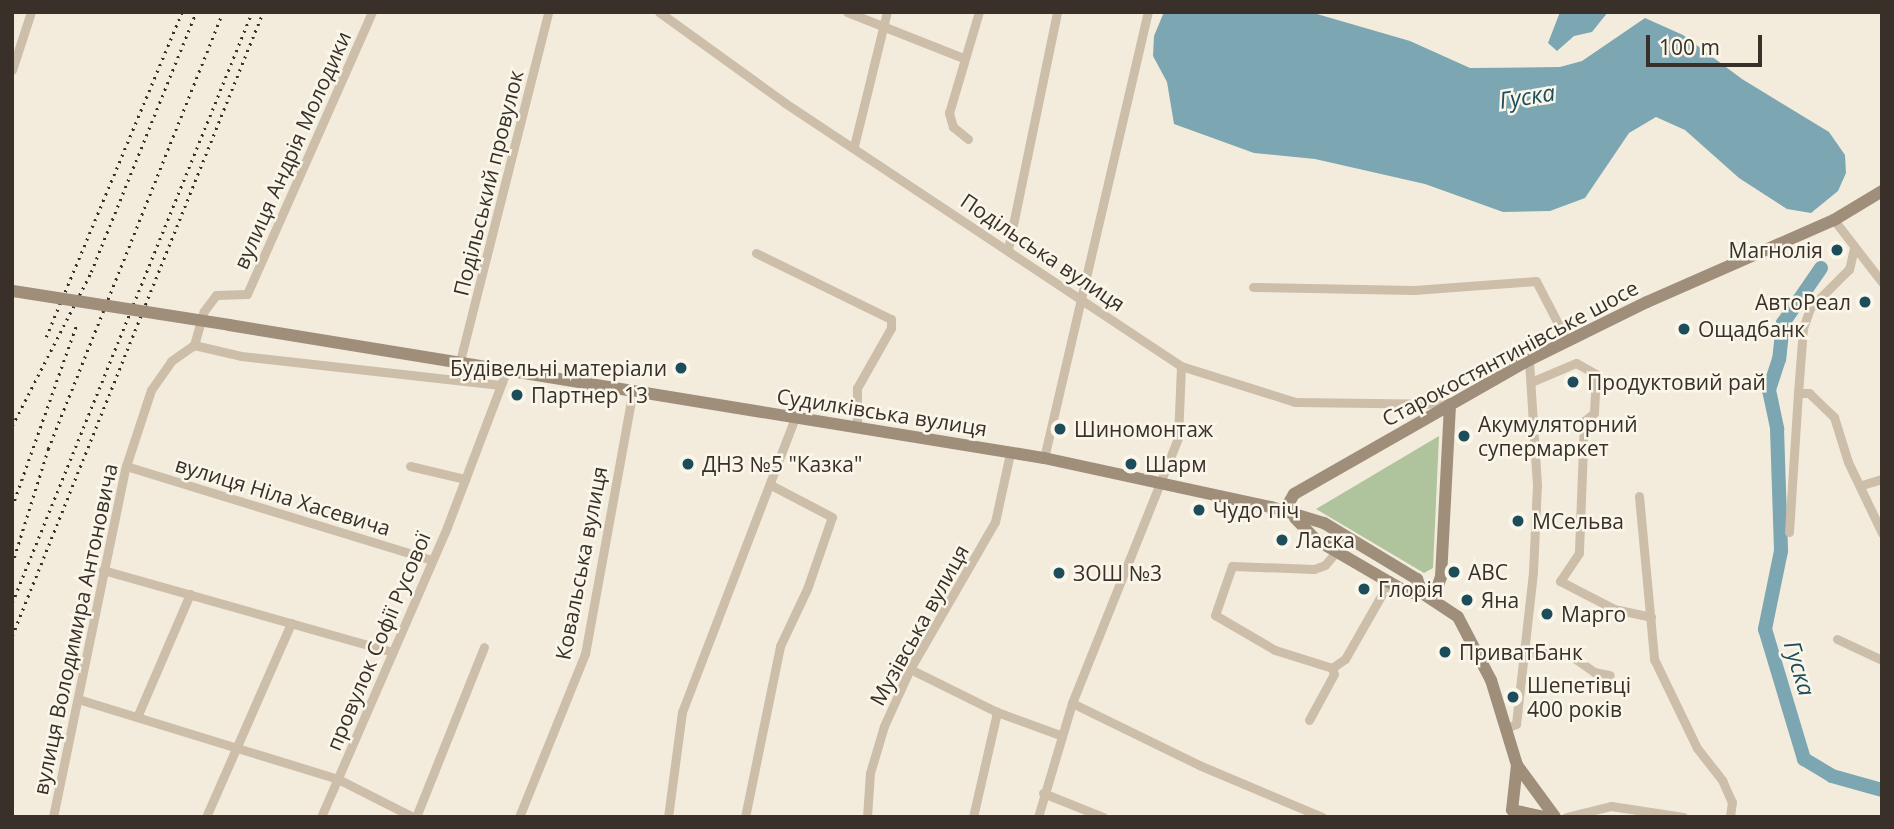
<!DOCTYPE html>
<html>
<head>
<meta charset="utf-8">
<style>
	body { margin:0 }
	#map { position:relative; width:1894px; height:829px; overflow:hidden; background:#f3ecdd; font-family:"Open Sans",sans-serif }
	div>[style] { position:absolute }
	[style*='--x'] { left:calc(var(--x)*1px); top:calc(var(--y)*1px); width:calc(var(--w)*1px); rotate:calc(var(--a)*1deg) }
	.green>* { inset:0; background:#afc39d }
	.water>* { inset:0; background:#7ca6b1 }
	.river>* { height:14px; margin:-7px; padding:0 7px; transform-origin:7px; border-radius:7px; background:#7ca6b1 }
	.minor>* { height:9px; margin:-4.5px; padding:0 4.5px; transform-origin:4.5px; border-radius:4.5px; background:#ccbea9 }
	.secondary>* { height:12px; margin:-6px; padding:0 6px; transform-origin:6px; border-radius:6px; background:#9f8e7a }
	.rail>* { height:2.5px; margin-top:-1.25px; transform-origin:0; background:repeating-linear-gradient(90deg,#383029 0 2px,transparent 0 7px) }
	.secondary-bridge>* { height:12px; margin:-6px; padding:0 6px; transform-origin:6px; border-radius:6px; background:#9f8e7a }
	.dots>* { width:19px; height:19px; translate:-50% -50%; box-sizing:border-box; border:4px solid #faf6ea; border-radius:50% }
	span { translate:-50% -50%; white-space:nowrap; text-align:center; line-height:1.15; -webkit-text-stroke:5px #faf6ea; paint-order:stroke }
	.street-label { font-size:21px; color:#383029 }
	.poi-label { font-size:21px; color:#383029 }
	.right { translate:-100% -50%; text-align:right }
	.left { translate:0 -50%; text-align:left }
	.water-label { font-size:23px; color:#1d4d5b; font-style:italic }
	.frame { position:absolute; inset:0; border:14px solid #383029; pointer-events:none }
	.scale { position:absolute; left:1646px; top:35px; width:116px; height:32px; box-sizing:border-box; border:4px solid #383029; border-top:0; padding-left:9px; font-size:21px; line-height:24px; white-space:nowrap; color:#383029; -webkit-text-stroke:5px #faf6ea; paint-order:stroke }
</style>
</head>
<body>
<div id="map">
	<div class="green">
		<div style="clip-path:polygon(1439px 436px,1433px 568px,1424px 573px,1316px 509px)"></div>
	</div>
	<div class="water">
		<div style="clip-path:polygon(1164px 12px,1310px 12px,1410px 41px,1470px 68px,1560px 67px,1582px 61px,1645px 18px,1683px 35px,1742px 79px,1829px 132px,1845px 155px,1846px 173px,1838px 191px,1811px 213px,1787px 209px,1739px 178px,1685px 130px,1656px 117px,1629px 133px,1585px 198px,1550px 211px,1503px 212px,1425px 184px,1315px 159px,1254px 153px,1174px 124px,1167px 82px,1153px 56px,1154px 36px)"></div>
		<div style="clip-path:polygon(1560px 12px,1608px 12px,1592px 32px,1574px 36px,1557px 51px,1548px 43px)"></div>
	</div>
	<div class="river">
		<div style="--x:1821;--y:268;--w:67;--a:124.6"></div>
		<div style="--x:1783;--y:323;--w:36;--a:96"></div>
		<div style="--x:1779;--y:359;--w:33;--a:108"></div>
		<div style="--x:1769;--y:390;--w:40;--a:78"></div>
		<div style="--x:1777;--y:429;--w:122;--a:88.1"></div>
		<div style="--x:1781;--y:551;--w:80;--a:101.6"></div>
		<div style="--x:1765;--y:629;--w:136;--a:73.3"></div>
		<div style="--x:1804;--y:759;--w:33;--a:31"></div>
		<div style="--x:1832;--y:776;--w:52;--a:15.6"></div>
	</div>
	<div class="minor">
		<div style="--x:659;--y:12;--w:155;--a:35.8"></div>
		<div style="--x:785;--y:103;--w:475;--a:33.6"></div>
		<div style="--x:1181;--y:366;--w:120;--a:17.5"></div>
		<div style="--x:1295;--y:402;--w:155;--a:0.7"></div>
		<div style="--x:847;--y:12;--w:125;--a:21.6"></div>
		<div style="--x:12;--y:70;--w:61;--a:-71.9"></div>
		<div style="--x:968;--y:139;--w:19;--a:-141"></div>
		<div style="--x:953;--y:127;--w:15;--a:-106"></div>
		<div style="--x:949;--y:113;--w:105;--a:-73.5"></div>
		<div style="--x:854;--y:146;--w:138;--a:-76.2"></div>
		<div style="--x:1834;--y:220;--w:78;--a:52.3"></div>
		<div style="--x:1854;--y:248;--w:22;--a:103"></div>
		<div style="--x:1849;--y:269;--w:55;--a:135"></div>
		<div style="--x:1810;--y:308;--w:21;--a:109"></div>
		<div style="--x:1803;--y:328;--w:65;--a:94.4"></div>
		<div style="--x:1798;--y:393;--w:11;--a:0"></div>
		<div style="--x:1809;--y:393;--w:35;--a:44"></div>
		<div style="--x:1834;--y:417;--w:47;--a:72.7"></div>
		<div style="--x:1848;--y:462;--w:79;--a:64.4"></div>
		<div style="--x:1008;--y:249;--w:242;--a:-78.3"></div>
		<div style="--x:756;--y:253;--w:150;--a:26.1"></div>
		<div style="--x:891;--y:319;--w:9;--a:90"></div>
		<div style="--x:891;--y:328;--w:69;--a:119.5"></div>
		<div style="--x:857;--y:388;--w:39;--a:90"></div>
		<div style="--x:1253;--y:287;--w:161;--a:1.1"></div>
		<div style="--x:1414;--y:290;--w:122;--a:-4.2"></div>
		<div style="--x:1536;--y:281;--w:68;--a:62.7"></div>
		<div style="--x:194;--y:345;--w:35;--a:-74"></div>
		<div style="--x:204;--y:311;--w:20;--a:-53"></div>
		<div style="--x:216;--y:295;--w:31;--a:-2"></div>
		<div style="--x:247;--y:294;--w:308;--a:-66.1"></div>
		<div style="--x:194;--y:345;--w:48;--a:13.2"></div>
		<div style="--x:241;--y:356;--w:261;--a:6.4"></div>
		<div style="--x:460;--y:361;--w:360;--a:-75.8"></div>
		<div style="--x:1531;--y:382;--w:49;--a:-22.9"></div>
		<div style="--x:1576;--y:363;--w:23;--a:29"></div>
		<div style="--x:1596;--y:374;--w:39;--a:93"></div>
		<div style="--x:1594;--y:413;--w:13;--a:141"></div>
		<div style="--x:1584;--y:421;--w:132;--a:92.2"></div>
		<div style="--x:1579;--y:553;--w:34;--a:124"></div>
		<div style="--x:1560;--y:581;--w:61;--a:27.4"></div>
		<div style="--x:1614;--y:609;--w:38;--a:12"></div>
		<div style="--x:1044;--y:458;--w:458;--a:-76.9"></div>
		<div style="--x:126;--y:466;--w:319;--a:17.1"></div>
		<div style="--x:410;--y:466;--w:57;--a:13.3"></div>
		<div style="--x:1862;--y:485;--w:21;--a:-17"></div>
		<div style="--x:1639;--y:496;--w:164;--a:84.7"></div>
		<div style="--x:1654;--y:659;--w:99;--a:64.2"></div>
		<div style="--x:1697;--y:748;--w:41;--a:52"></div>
		<div style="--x:1722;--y:780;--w:24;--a:66"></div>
		<div style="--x:1732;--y:802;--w:15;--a:98"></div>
		<div style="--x:1789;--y:532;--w:139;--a:-86.3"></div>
		<div style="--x:1337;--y:551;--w:18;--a:131"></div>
		<div style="--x:1325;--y:565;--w:12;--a:160"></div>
		<div style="--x:1314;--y:569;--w:82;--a:-177.9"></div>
		<div style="--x:1232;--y:566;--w:52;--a:109.1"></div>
		<div style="--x:1215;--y:615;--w:69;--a:30.3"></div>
		<div style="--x:1275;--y:650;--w:60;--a:17.5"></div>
		<div style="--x:1332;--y:668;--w:16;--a:-35"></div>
		<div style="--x:1345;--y:659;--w:89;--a:-60.3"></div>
		<div style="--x:103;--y:570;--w:301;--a:15.8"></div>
		<div style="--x:1837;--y:639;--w:50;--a:25"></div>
		<div style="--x:1525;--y:653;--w:42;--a:0"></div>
		<div style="--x:1567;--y:653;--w:33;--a:35"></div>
		<div style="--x:1594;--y:672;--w:16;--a:11"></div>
		<div style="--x:910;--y:669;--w:97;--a:26.3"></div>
		<div style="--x:997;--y:712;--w:67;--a:20.1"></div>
		<div style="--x:78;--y:699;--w:272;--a:17.1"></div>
		<div style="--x:338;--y:779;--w:84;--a:26.9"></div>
		<div style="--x:1072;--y:703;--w:141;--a:26"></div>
		<div style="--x:1199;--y:765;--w:134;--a:22.9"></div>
		<div style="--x:137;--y:717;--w:134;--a:-66.7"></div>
		<div style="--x:1309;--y:720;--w:52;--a:-61.5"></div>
		<div style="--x:1334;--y:674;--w:6;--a:-108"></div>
		<div style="--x:1507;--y:728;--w:10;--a:-24"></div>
		<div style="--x:1516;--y:724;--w:153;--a:-83.6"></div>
		<div style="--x:1533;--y:572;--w:87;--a:-87.4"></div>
		<div style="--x:1537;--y:485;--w:125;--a:-93.7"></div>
		<div style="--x:1043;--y:793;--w:65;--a:21.8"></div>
		<div style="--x:53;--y:817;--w:359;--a:-78.3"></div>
		<div style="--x:126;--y:466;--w:80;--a:-71.8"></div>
		<div style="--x:151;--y:390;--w:35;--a:-55"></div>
		<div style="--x:171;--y:361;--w:28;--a:-35"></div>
		<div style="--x:206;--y:817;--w:212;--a:-66.3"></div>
		<div style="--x:321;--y:817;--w:316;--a:-66.5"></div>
		<div style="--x:447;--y:527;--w:169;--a:-69.2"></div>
		<div style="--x:416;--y:817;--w:183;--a:-68.2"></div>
		<div style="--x:519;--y:817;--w:176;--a:-68"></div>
		<div style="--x:585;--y:654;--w:268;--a:-79.7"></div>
		<div style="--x:668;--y:817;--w:106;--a:-82.4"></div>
		<div style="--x:682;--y:712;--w:316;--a:-69"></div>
		<div style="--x:745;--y:817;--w:175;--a:-78.4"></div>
		<div style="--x:780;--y:646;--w:63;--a:-64.7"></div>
		<div style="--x:807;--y:589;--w:76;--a:-70.9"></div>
		<div style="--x:832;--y:517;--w:69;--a:-152.3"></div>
		<div style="--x:867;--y:817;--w:44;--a:-86.1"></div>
		<div style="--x:870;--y:773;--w:49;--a:-73.4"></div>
		<div style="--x:884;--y:726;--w:63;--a:-65.5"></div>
		<div style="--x:910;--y:669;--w:170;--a:-60"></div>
		<div style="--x:995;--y:522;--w:71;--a:-77.7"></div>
		<div style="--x:973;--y:817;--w:108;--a:-77.1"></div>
		<div style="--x:1038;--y:817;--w:119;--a:-73.4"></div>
		<div style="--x:1072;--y:703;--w:285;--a:-68.2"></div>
		<div style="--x:1178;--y:438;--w:72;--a:-87.6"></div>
		<div style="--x:1566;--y:817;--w:46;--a:-13.7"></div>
		<div style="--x:1611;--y:806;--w:73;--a:8.7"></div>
	</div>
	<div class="secondary">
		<div style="--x:229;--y:325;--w:826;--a:9.27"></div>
		<div style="--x:1044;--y:458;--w:232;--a:12.2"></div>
		<div style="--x:1271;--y:507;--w:55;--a:16.8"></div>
		<div style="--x:1324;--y:523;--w:109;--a:31.1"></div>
		<div style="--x:1417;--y:579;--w:15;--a:70"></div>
		<div style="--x:1283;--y:513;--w:22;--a:-60"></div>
		<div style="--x:1294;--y:494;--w:271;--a:-29.7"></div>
		<div style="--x:1529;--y:360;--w:131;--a:-26.2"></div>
		<div style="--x:1647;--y:302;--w:204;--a:-23.7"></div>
		<div style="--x:1834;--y:220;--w:56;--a:-31.1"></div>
		<div style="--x:1295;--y:518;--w:29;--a:46"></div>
		<div style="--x:1315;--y:539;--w:86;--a:30.2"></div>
		<div style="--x:1389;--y:582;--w:23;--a:29"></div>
		<div style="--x:1409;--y:593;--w:13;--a:0"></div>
		<div style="--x:1422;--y:593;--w:43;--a:33.7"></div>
		<div style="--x:1458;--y:617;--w:71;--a:62.4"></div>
		<div style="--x:1491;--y:680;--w:89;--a:73"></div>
		<div style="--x:1517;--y:765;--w:45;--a:96.3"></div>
		<div style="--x:1512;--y:810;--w:35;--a:12"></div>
		<div style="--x:1433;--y:600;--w:24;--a:-71"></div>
		<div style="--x:1441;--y:577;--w:173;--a:-87"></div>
		<div style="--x:1517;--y:765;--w:64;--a:53.8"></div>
	</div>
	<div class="rail">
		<div style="--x:46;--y:337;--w:352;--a:-67.3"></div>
		<div style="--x:12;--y:426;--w:173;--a:-62.8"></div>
		<div style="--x:91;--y:272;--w:280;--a:-68"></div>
		<div style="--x:12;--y:507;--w:195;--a:-70.5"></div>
		<div style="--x:12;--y:564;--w:121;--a:-72.6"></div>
		<div style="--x:48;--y:449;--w:471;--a:-68.2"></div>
		<div style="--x:12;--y:603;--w:638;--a:-67.9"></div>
		<div style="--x:12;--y:636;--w:673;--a:-68.09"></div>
	</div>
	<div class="secondary-bridge">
		<div style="--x:13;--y:291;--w:219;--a:8.9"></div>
	</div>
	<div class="dots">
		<div style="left:1837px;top:250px;background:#1d4d5b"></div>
		<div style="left:1865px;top:302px;background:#1d4d5b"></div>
		<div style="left:1684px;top:329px;background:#1d4d5b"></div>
		<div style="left:681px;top:368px;background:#1d4d5b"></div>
		<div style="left:1573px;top:382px;background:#1d4d5b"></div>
		<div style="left:517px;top:395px;background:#1d4d5b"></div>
		<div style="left:1060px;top:429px;background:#1d4d5b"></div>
		<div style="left:1464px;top:436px;background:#1d4d5b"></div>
		<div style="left:688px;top:464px;background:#1d4d5b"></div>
		<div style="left:1131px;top:464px;background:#1d4d5b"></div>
		<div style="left:1199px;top:510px;background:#1d4d5b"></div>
		<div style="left:1518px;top:521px;background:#1d4d5b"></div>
		<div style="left:1282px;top:540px;background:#1d4d5b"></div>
		<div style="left:1454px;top:572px;background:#1d4d5b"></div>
		<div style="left:1059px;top:573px;background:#1d4d5b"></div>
		<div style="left:1364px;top:589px;background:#1d4d5b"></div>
		<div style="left:1467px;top:600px;background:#1d4d5b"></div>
		<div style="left:1547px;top:614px;background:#1d4d5b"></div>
		<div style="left:1445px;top:652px;background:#1d4d5b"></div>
		<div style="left:1513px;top:697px;background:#1d4d5b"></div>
	</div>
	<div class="street-label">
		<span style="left:292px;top:150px;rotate:-66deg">вулиця Андрія Молодики</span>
		<span style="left:488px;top:183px;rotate:-76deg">Подільський провулок</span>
		<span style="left:1043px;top:252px;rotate:34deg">Подільська вулиця</span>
		<span style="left:1510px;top:353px;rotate:-28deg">Старокостянтинівське шосе</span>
		<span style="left:882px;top:412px;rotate:9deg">Судилківська вулиця</span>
		<span style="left:283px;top:496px;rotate:17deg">вулиця Ніла Хасевича</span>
		<span style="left:581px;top:563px;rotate:-79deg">Ковальська вулиця</span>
		<span style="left:919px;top:625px;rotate:-61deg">Музівська вулиця</span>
		<span style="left:75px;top:629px;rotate:-78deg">вулиця Володимира Антоновича</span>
		<span style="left:378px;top:641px;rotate:-67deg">провулок Софії Русової</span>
	</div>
	<div class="poi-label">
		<span class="right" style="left:1823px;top:250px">Магнолія</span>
		<span class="right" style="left:1851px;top:302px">АвтоРеал</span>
		<span class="left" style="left:1698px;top:329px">Ощадбанк</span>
		<span class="right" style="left:667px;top:368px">Будівельні матеріали</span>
		<span class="left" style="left:1587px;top:382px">Продуктовий рай</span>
		<span class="left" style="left:531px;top:395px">Партнер 13</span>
		<span class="left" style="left:1478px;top:436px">Акумуляторний<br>супермаркет</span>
		<span class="left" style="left:1074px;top:429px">Шиномонтаж</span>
		<span class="left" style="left:702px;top:464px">ДНЗ №5 "Казка"</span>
		<span class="left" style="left:1145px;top:464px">Шарм</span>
		<span class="left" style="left:1213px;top:510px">Чудо піч</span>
		<span class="left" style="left:1532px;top:521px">МСельва</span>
		<span class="left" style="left:1296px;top:540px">Ласка</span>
		<span class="left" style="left:1468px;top:572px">АВС</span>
		<span class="left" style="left:1073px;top:573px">ЗОШ №3</span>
		<span class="left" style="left:1378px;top:589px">Глорія</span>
		<span class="left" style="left:1481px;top:600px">Яна</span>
		<span class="left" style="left:1561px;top:614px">Марго</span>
		<span class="left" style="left:1459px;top:652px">ПриватБанк</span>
		<span class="left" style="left:1527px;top:697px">Шепетівці<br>400 років</span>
	</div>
	<div class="water-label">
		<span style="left:1527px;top:96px;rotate:-9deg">Гуска</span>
		<span style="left:1800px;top:668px;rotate:73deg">Гуска</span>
	</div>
	<div class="frame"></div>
	<div class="scale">100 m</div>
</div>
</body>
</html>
